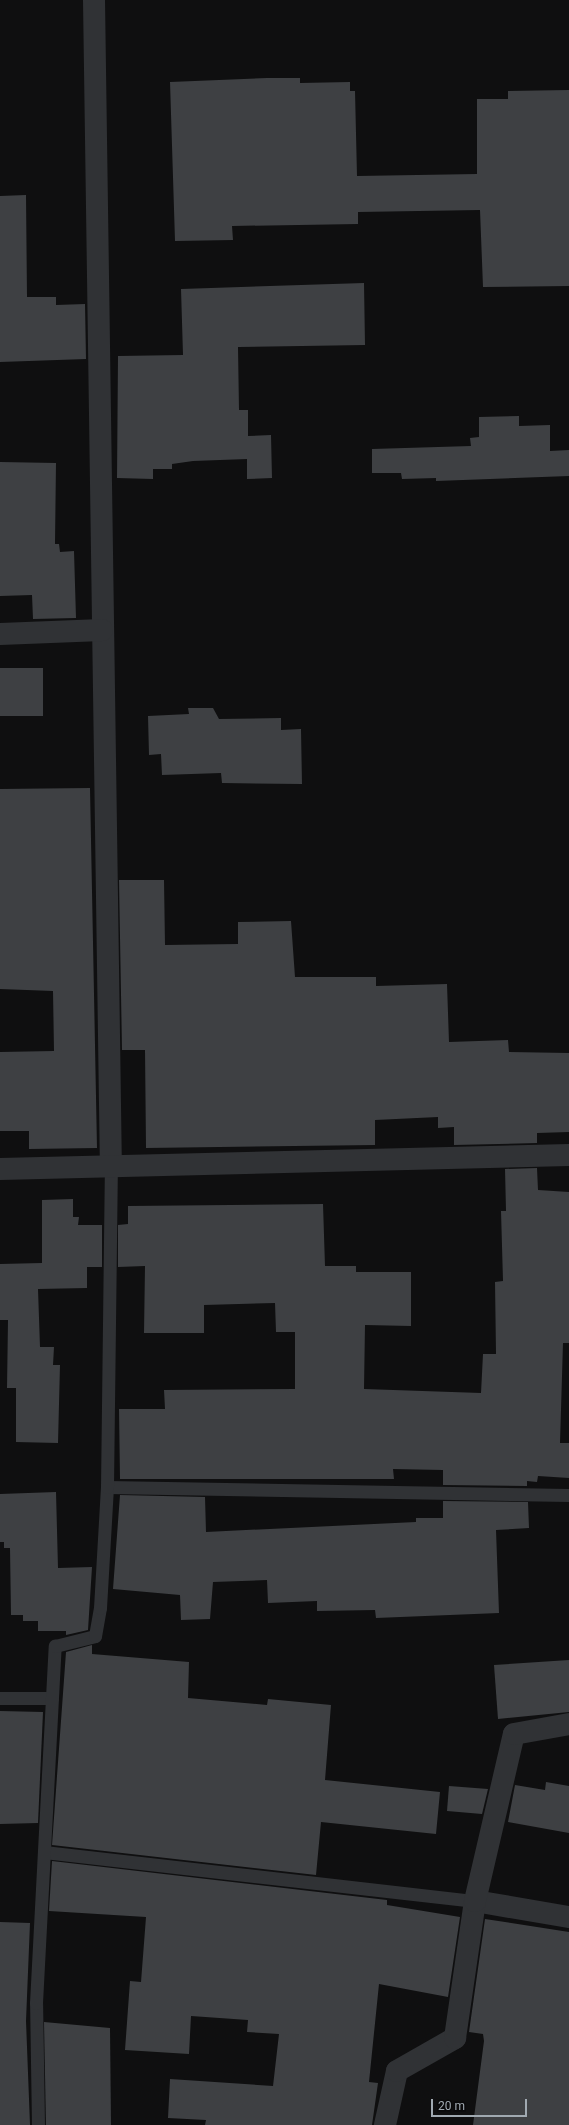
<!DOCTYPE html>
<html>
<head>
<meta charset="utf-8">
<style>
	body { margin:0 }
	#map { position:relative; width:569px; height:2125px; overflow:hidden; background:#0f0f10; font-family:Roboto,sans-serif }
	div>[style] { position:absolute }
	[style*='--x'] { left:calc(var(--x)*1px); top:calc(var(--y)*1px); width:calc(var(--w)*1px); rotate:calc(var(--a)*1deg) }
	.building>* { inset:0; background:#3e4043 }
	.lane>* { height:13px; margin:-6.5px; padding:0 6.5px; transform-origin:6.5px; border-radius:6.5px; background:#303235 }
	.street>* { height:22px; margin:-11px; padding:0 11px; transform-origin:11px; border-radius:11px; background:#303235 }
	span { translate:-50% -50%; white-space:nowrap; text-align:center; line-height:1.15; -webkit-text-stroke:3.5px #0a0a0b; paint-order:stroke }
	.scale { position:absolute; left:431px; top:2099px; width:96px; height:18px; box-sizing:border-box; border:2px solid #a0a9b1; border-top:0; padding-left:5px; font-size:12px; line-height:14px; white-space:nowrap; color:#a0a9b1; -webkit-text-stroke:3px #0a0a0b; paint-order:stroke }
</style>
</head>
<body>
<div id="map">
	<div class="building">
		<div style="clip-path:polygon(267px 78px,300px 78px,300px 83px,350px 82px,350px 91px,355px 91px,357px 176px,477px 174px,477px 99px,508px 99px,508px 91px,569px 90px,569px 286px,483px 287px,480px 210px,358px 212px,358px 224px,232px 226px,233px 240px,175px 241px,170px 82px)"></div>
		<div style="clip-path:polygon(26px 195px,27px 297px,56px 297px,56px 305px,85px 304px,86px 359px,0 362px,0 196px)"></div>
		<div style="clip-path:polygon(364px 283px,365px 345px,238px 347px,239px 410px,248px 410px,248px 436px,271px 435px,272px 478px,247px 479px,247px 459px,193px 461px,172px 464px,172px 469px,153px 469px,153px 479px,117px 478px,118px 356px,183px 355px,181px 289px)"></div>
		<div style="clip-path:polygon(519px 416px,519px 426px,550px 425px,550px 451px,569px 450px,569px 476px,436px 481px,436px 478px,402px 479px,401px 473px,372px 473px,372px 449px,471px 446px,470px 438px,479px 437px,479px 417px)"></div>
		<div style="clip-path:polygon(0 462px,56px 463px,55px 544px,59px 544px,60px 552px,74px 551px,76px 618px,33px 619px,32px 595px,0 596px)"></div>
		<div style="clip-path:polygon(0 668px,43px 668px,43px 716px,0 716px)"></div>
		<div style="clip-path:polygon(188px 708px,213px 708px,219px 719px,281px 718px,281px 730px,301px 729px,302px 784px,222px 783px,221px 773px,162px 775px,161px 754px,149px 755px,148px 716px,189px 714px)"></div>
		<div style="clip-path:polygon(90px 788px,97px 1148px,29px 1149px,29px 1131px,0 1131px,0 1052px,54px 1051px,53px 991px,0 989px,0 789px)"></div>
		<div style="clip-path:polygon(119px 880px,164px 880px,165px 945px,238px 944px,238px 922px,291px 921px,295px 977px,376px 977px,376px 986px,447px 984px,449px 1042px,508px 1040px,509px 1052px,569px 1053px,569px 1132px,537px 1133px,537px 1143px,454px 1145px,454px 1127px,438px 1128px,438px 1117px,375px 1120px,375px 1145px,146px 1148px,145px 1050px,122px 1050px)"></div>
		<div style="clip-path:polygon(537px 1168px,538px 1190px,569px 1192px,569px 1343px,563px 1343px,560px 1443px,569px 1443px,569px 1478px,538px 1476px,537px 1482px,527px 1481px,527px 1486px,443px 1485px,443px 1470px,393px 1469px,394px 1479px,120px 1479px,119px 1409px,165px 1409px,164px 1390px,295px 1389px,295px 1332px,276px 1332px,275px 1303px,204px 1305px,204px 1333px,144px 1333px,145px 1266px,118px 1267px,118px 1225px,128px 1224px,128px 1206px,323px 1204px,325px 1266px,356px 1266px,356px 1272px,411px 1272px,411px 1326px,365px 1325px,364px 1389px,481px 1393px,483px 1354px,496px 1354px,495px 1282px,503px 1281px,501px 1211px,506px 1211px,505px 1169px)"></div>
		<div style="clip-path:polygon(73px 1199px,73px 1217px,79px 1217px,78px 1225px,102px 1225px,102px 1267px,87px 1267px,87px 1288px,38px 1289px,40px 1347px,54px 1347px,53px 1365px,60px 1365px,58px 1443px,16px 1442px,16px 1388px,7px 1388px,8px 1320px,0 1320px,0 1264px,42px 1263px,42px 1200px)"></div>
		<div style="clip-path:polygon(56px 1492px,58px 1568px,92px 1567px,88px 1630px,66px 1635px,66px 1631px,38px 1631px,38px 1621px,23px 1621px,23px 1615px,11px 1615px,10px 1548px,4px 1548px,4px 1542px,0 1542px,0 1494px)"></div>
		<div style="clip-path:polygon(120px 1495px,205px 1497px,206px 1532px,416px 1522px,416px 1518px,443px 1518px,443px 1501px,528px 1502px,529px 1528px,496px 1530px,499px 1613px,376px 1618px,375px 1610px,317px 1611px,317px 1601px,268px 1603px,267px 1580px,213px 1582px,210px 1619px,181px 1620px,180px 1595px,113px 1589px)"></div>
		<div style="clip-path:polygon(92px 1645px,92px 1654px,189px 1662px,188px 1698px,267px 1705px,268px 1699px,331px 1705px,325px 1780px,440px 1792px,436px 1834px,321px 1822px,316px 1875px,52px 1845px,66px 1652px)"></div>
		<div style="clip-path:polygon(569px 1660px,569px 1712px,498px 1719px,494px 1665px)"></div>
		<div style="clip-path:polygon(0 1711px,43px 1712px,38px 1823px,0 1824px)"></div>
		<div style="clip-path:polygon(546px 1782px,569px 1786px,569px 1833px,508px 1822px,515px 1785px,545px 1790px)"></div>
		<div style="clip-path:polygon(449px 1786px,488px 1789px,482px 1814px,447px 1811px)"></div>
		<div style="clip-path:polygon(52px 1861px,387px 1900px,387px 1905px,460px 1917px,448px 1997px,379px 1984px,369px 2082px,378px 2083px,372px 2125px,205px 2125px,206px 2120px,168px 2118px,170px 2079px,273px 2086px,279px 2034px,247px 2032px,248px 2020px,191px 2016px,189px 2054px,125px 2050px,130px 1981px,141px 1982px,146px 1917px,49px 1911px)"></div>
		<div style="clip-path:polygon(485px 1919px,569px 1932px,569px 2125px,473px 2125px,484px 2041px,483px 2034px,469px 2032px)"></div>
		<div style="clip-path:polygon(0 1922px,30px 1923px,26px 2021px,30px 2125px,0 2125px)"></div>
		<div style="clip-path:polygon(44px 2022px,110px 2028px,111px 2125px,46px 2125px)"></div>
	</div>
	<div class="lane">
		<div style="--x:107;--y:1487;--w:462;--a:1"></div>
		<div style="--x:0;--y:1698;--w:52;--a:0"></div>
		<div style="--x:44;--y:1852;--w:434;--a:6.5"></div>
		<div style="--x:38;--y:2125;--w:122;--a:-90.9"></div>
		<div style="--x:36;--y:2003;--w:358;--a:-87"></div>
		<div style="--x:55;--y:1646;--w:41;--a:-14"></div>
		<div style="--x:95;--y:1636;--w:28;--a:-80"></div>
		<div style="--x:100;--y:1608;--w:121;--a:-86.7"></div>
		<div style="--x:107;--y:1487;--w:320;--a:-89.3"></div>
	</div>
	<div class="street">
		<div style="--x:94;--y:0;--w:1167;--a:89.17"></div>
		<div style="--x:0;--y:634;--w:102;--a:-2.2"></div>
		<div style="--x:0;--y:1169;--w:569;--a:-1.41"></div>
		<div style="--x:475;--y:1901;--w:95;--a:9.7"></div>
		<div style="--x:385;--y:2125;--w:55;--a:-77.5"></div>
		<div style="--x:397;--y:2071;--w:67;--a:-29.6"></div>
		<div style="--x:455;--y:2038;--w:138;--a:-81.7"></div>
		<div style="--x:475;--y:1901;--w:171;--a:-76.9"></div>
		<div style="--x:514;--y:1734;--w:56;--a:-10.3"></div>
	</div>
	<div class="scale">20 m</div>
</div>
</body>
</html>
